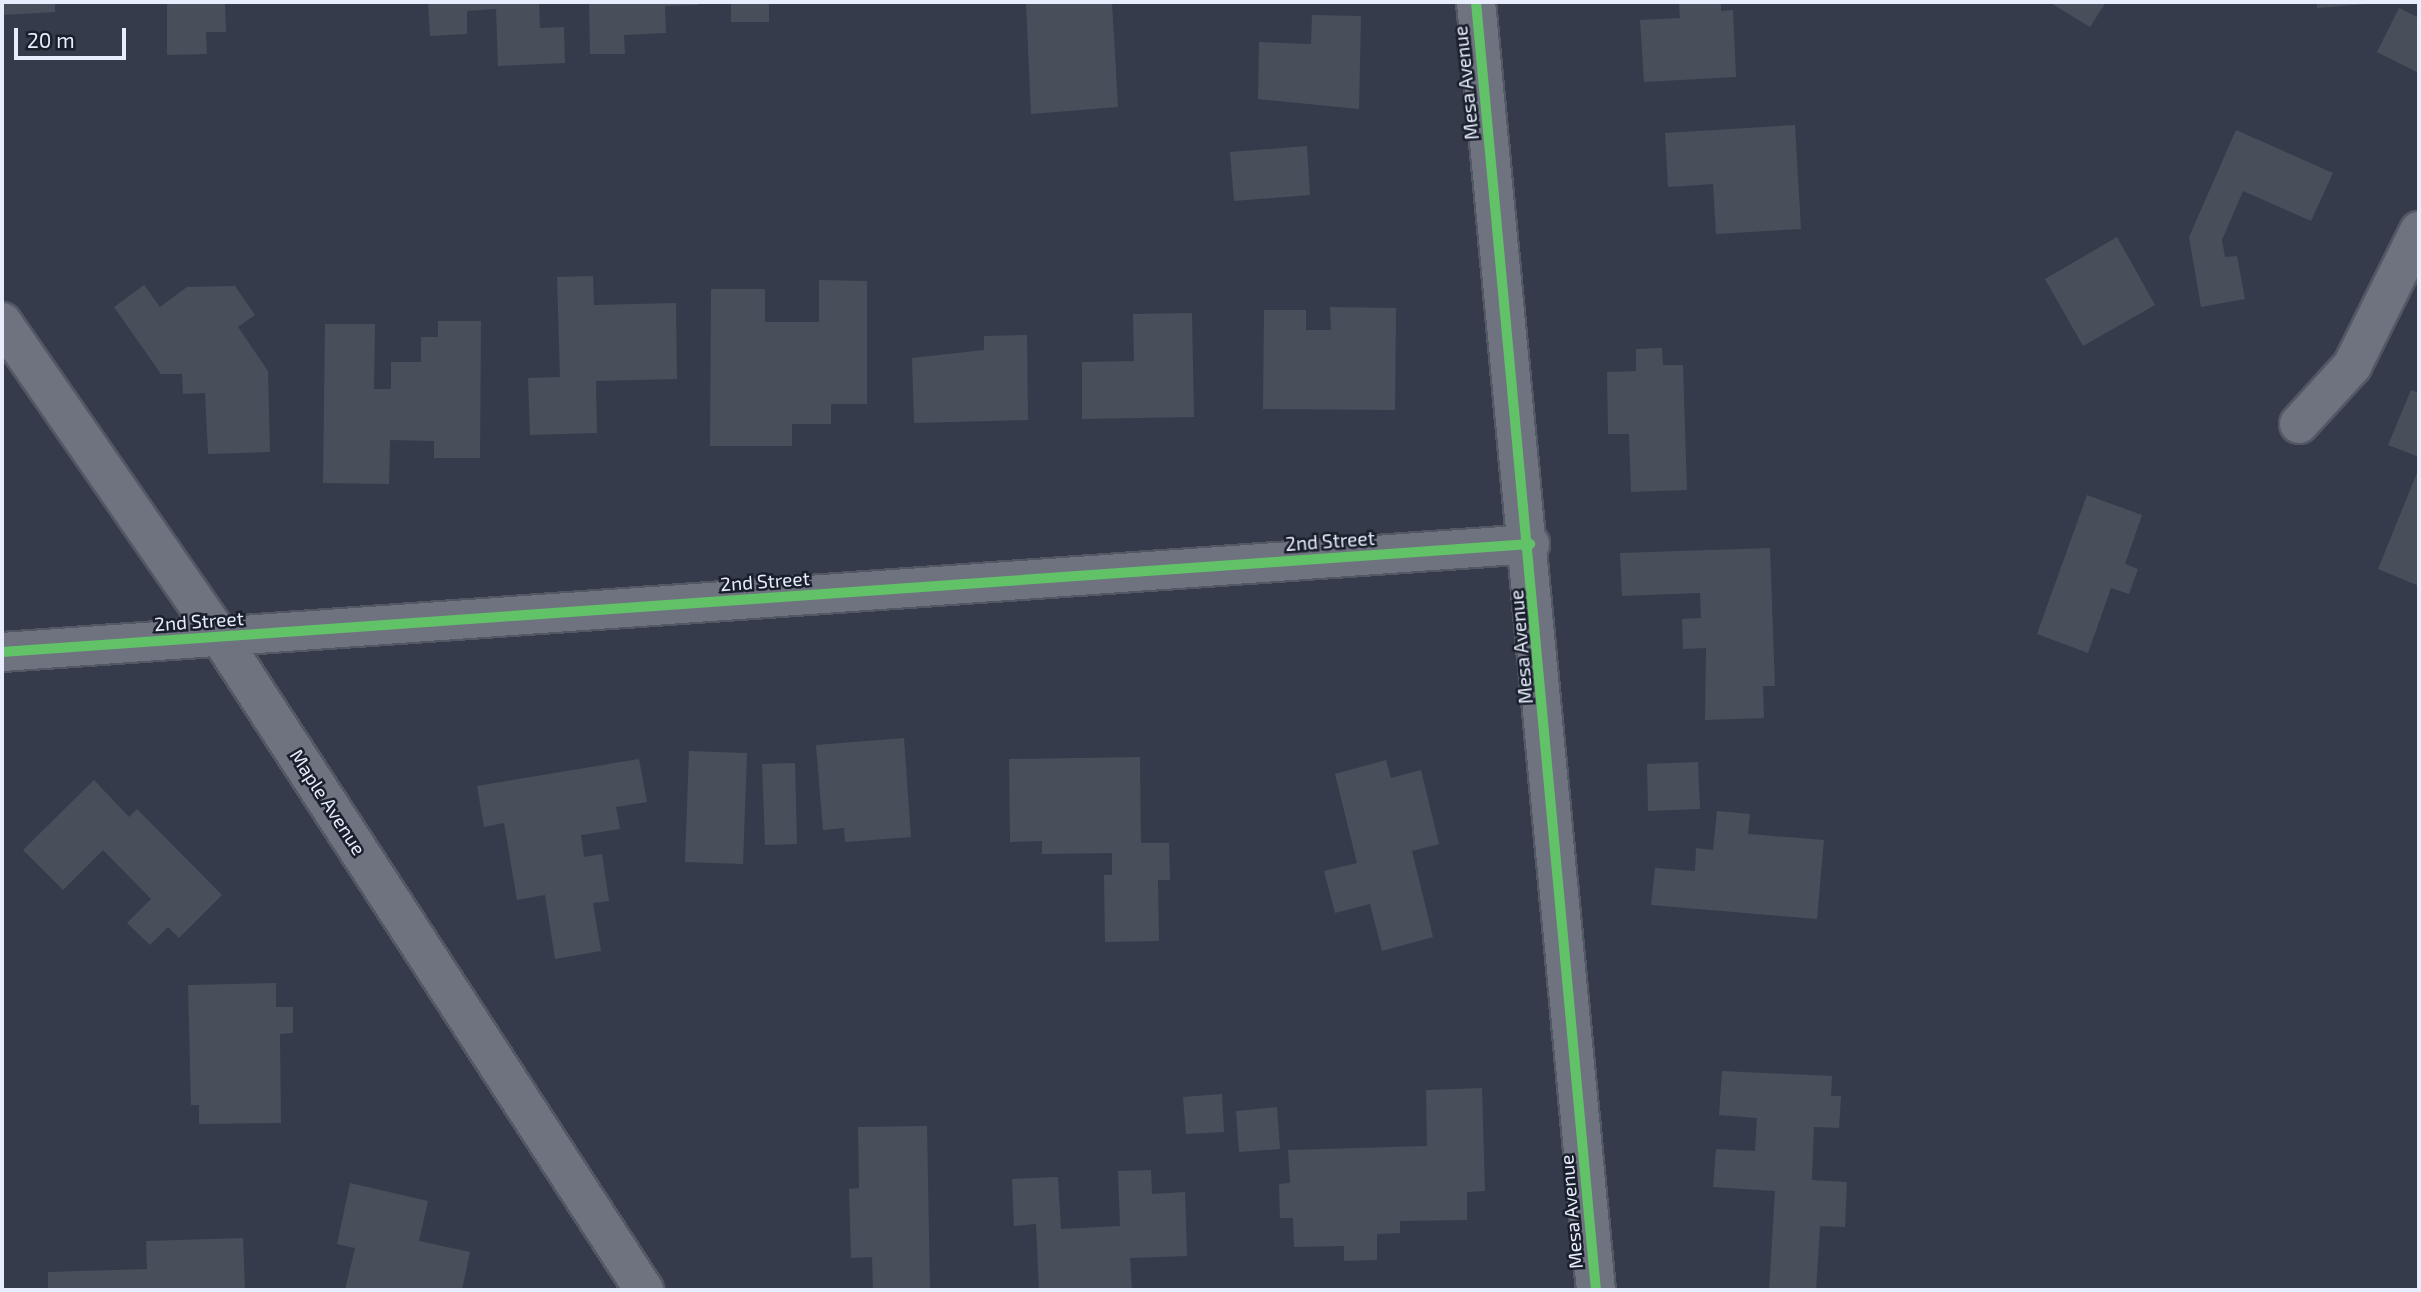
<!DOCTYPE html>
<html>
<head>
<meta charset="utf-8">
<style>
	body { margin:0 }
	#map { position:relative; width:2421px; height:1292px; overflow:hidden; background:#353b4a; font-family:"Exo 2",sans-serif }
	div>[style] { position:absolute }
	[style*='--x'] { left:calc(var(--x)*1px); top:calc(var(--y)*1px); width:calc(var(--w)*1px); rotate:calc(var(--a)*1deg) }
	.building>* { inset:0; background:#484f5b }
	.roads { filter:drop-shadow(2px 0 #535865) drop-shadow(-2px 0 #535865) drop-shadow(0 2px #535865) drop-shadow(0 -2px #535865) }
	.minor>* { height:38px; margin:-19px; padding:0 19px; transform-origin:19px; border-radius:19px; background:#6f7380 }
	.cycleway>* { height:10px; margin:-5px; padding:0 5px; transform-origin:5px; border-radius:5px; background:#61c268 }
	span { translate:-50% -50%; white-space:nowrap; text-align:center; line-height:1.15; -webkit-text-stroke:5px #1a1f2c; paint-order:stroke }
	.street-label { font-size:19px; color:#e7edfc }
	.frame { position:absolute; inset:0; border:4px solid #e7edfc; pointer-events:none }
	.scale { position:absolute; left:14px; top:28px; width:112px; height:32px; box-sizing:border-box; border:4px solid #e7edfc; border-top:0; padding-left:9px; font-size:21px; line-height:24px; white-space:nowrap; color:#e7edfc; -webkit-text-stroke:5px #1a1f2c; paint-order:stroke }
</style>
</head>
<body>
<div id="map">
	<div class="building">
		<div style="clip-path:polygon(2px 2px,55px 2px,55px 12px,2px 15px)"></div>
		<div style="clip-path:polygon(167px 2px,225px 2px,226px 32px,206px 32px,207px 54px,167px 55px)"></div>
		<div style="clip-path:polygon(428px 2px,539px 2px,540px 28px,564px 27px,565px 63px,498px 66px,496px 9px,467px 11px,467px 34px,430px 36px)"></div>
		<div style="clip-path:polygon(589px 2px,698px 2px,698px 5px,665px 6px,666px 33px,624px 35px,625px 54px,590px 54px)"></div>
		<div style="clip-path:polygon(731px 2px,769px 2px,769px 22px,731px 22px)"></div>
		<div style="clip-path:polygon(1026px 2px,1112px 2px,1118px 107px,1031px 114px)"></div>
		<div style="clip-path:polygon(1679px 2px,1721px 2px,1721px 11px,1733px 10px,1736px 77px,1644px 82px,1640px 20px,1680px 18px)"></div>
		<div style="clip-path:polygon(2049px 2px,2106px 2px,2090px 27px)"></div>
		<div style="clip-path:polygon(2317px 2px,2366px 2px,2366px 4px,2317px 8px)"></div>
		<div style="clip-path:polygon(2399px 8px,2419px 18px,2419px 73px,2377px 52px)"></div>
		<div style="clip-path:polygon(1312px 15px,1361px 16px,1359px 109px,1258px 99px,1259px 42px,1311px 44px)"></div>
		<div style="clip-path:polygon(1795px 125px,1801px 229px,1716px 234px,1713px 184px,1668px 187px,1665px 133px)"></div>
		<div style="clip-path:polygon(2236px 130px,2333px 173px,2311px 221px,2243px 191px,2222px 240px,2225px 257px,2237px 256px,2245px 299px,2201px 307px,2189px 237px)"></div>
		<div style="clip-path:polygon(1307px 146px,1310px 195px,1234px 201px,1230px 152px)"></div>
		<div style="clip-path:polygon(2117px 237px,2155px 305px,2083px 346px,2045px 279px)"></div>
		<div style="clip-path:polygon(593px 276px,594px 305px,676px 303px,677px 379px,596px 381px,597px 433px,530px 435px,528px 378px,560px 377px,557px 277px)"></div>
		<div style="clip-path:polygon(819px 280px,867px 281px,867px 404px,831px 404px,831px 424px,792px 424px,792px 446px,710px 446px,711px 289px,765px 289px,765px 322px,819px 322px)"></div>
		<div style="clip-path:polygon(144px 285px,160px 307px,187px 287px,235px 286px,255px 315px,238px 327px,268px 371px,270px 452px,208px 454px,205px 393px,183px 394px,182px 374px,161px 374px,114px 307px)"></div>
		<div style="clip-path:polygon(1330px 307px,1396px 308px,1395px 410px,1263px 409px,1264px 310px,1306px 310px,1306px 330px,1331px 330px)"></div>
		<div style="clip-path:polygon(1192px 313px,1194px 417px,1082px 419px,1082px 362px,1134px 361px,1133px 314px)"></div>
		<div style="clip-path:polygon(438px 321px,481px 321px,480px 458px,434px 458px,434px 441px,390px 440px,389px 484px,323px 483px,325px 324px,375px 324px,374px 389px,391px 389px,391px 362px,421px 362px,421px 337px,438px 337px)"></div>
		<div style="clip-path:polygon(1027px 335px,1028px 420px,914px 423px,912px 358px,984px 350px,984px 336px)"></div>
		<div style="clip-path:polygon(1662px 348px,1663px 365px,1683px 365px,1687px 490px,1631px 492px,1629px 434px,1608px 434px,1607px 372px,1636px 371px,1636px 349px)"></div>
		<div style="clip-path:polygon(2411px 390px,2419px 393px,2419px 457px,2388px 445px)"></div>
		<div style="clip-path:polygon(2419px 468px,2419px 586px,2378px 569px)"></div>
		<div style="clip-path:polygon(2087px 495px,2142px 515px,2125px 564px,2138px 569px,2129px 594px,2111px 588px,2088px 653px,2037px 634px)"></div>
		<div style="clip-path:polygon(1770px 548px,1775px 686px,1763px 686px,1764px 718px,1705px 720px,1706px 648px,1683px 649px,1682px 619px,1701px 618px,1700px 593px,1622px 596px,1620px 553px)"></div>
		<div style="clip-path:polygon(904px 738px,911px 837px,845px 842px,844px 828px,823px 830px,816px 745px)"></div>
		<div style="clip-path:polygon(689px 751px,747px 753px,743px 864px,685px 862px)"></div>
		<div style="clip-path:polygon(1140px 757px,1141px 843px,1169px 843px,1170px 880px,1158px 880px,1159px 941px,1105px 942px,1104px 875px,1112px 875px,1112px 853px,1042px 854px,1042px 841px,1010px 842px,1009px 759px)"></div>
		<div style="clip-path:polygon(639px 759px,647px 802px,616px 807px,620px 829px,581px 835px,584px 857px,602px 854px,609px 901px,593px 903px,601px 951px,555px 959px,545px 895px,517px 900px,504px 823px,484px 827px,477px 786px)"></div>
		<div style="clip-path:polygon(1386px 760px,1391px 778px,1421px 770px,1439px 844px,1412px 851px,1433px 937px,1382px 951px,1370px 904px,1335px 913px,1324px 871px,1357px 863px,1335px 774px)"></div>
		<div style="clip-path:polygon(1698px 762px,1700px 809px,1648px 811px,1647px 764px)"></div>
		<div style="clip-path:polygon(795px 763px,797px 844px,765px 845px,762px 764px)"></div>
		<div style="clip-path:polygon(94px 780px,129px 817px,137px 809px,222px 895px,179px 938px,168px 927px,150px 945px,127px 923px,151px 899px,103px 850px,63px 890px,23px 850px)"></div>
		<div style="clip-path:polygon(1717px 811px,1750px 814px,1748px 834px,1824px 840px,1817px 919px,1651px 905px,1655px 868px,1695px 871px,1696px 848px,1713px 850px)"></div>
		<div style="clip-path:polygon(276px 983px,276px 1007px,293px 1007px,293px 1033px,280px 1034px,281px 1123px,199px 1124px,199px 1105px,191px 1105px,188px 985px)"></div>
		<div style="clip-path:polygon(1722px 1071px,1832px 1076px,1831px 1096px,1841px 1096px,1839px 1128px,1814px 1127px,1812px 1180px,1847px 1182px,1845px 1227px,1820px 1226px,1816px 1290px,1769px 1290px,1775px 1191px,1713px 1187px,1716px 1149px,1755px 1151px,1757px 1118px,1719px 1115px)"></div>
		<div style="clip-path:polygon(1482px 1088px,1485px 1191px,1467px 1192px,1467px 1220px,1400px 1221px,1400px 1233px,1377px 1234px,1377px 1260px,1344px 1261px,1344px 1246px,1294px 1247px,1293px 1218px,1280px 1218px,1279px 1184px,1290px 1183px,1288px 1150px,1427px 1146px,1426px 1090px)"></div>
		<div style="clip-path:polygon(1222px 1094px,1224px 1132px,1186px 1134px,1183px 1097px)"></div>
		<div style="clip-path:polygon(1277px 1107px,1280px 1149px,1239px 1152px,1236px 1111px)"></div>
		<div style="clip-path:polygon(927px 1126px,930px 1290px,873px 1290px,872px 1257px,851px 1258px,849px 1189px,859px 1188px,858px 1127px)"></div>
		<div style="clip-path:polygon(1151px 1170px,1152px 1194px,1185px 1192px,1187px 1256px,1130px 1258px,1132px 1289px,1039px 1290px,1036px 1224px,1014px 1226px,1012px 1179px,1058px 1177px,1061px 1229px,1120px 1226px,1118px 1171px)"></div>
		<div style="clip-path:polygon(350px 1183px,428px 1201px,419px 1241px,470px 1252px,462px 1290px,345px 1290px,355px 1248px,337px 1244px)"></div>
		<div style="clip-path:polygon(243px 1238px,245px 1290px,48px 1290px,48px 1272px,147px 1269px,146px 1241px)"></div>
	</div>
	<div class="roads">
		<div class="minor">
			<div style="--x:1476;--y:2;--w:1294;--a:84.68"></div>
			<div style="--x:2;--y:322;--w:383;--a:55.3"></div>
			<div style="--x:220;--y:637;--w:779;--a:57"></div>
			<div style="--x:2299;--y:424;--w:79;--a:-47.6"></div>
			<div style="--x:2352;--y:366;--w:151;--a:-63.6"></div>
			<div style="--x:2;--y:652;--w:1532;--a:-4.04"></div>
		</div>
	</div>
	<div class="cycleway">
		<div style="--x:1476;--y:2;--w:1294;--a:84.68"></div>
		<div style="--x:2;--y:652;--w:1532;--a:-4.04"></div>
	</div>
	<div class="street-label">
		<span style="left:1466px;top:83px;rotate:-96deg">Mesa Avenue</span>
		<span style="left:1330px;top:541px;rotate:-4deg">2nd Street</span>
		<span style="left:765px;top:581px;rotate:-4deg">2nd Street</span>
		<span style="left:199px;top:621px;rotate:-4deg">2nd Street</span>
		<span style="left:1521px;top:647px;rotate:-95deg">Mesa Avenue</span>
		<span style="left:328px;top:802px;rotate:57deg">Maple Avenue</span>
		<span style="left:1571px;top:1212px;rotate:-95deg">Mesa Avenue</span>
	</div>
	<div class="frame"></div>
	<div class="scale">20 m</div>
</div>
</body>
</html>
